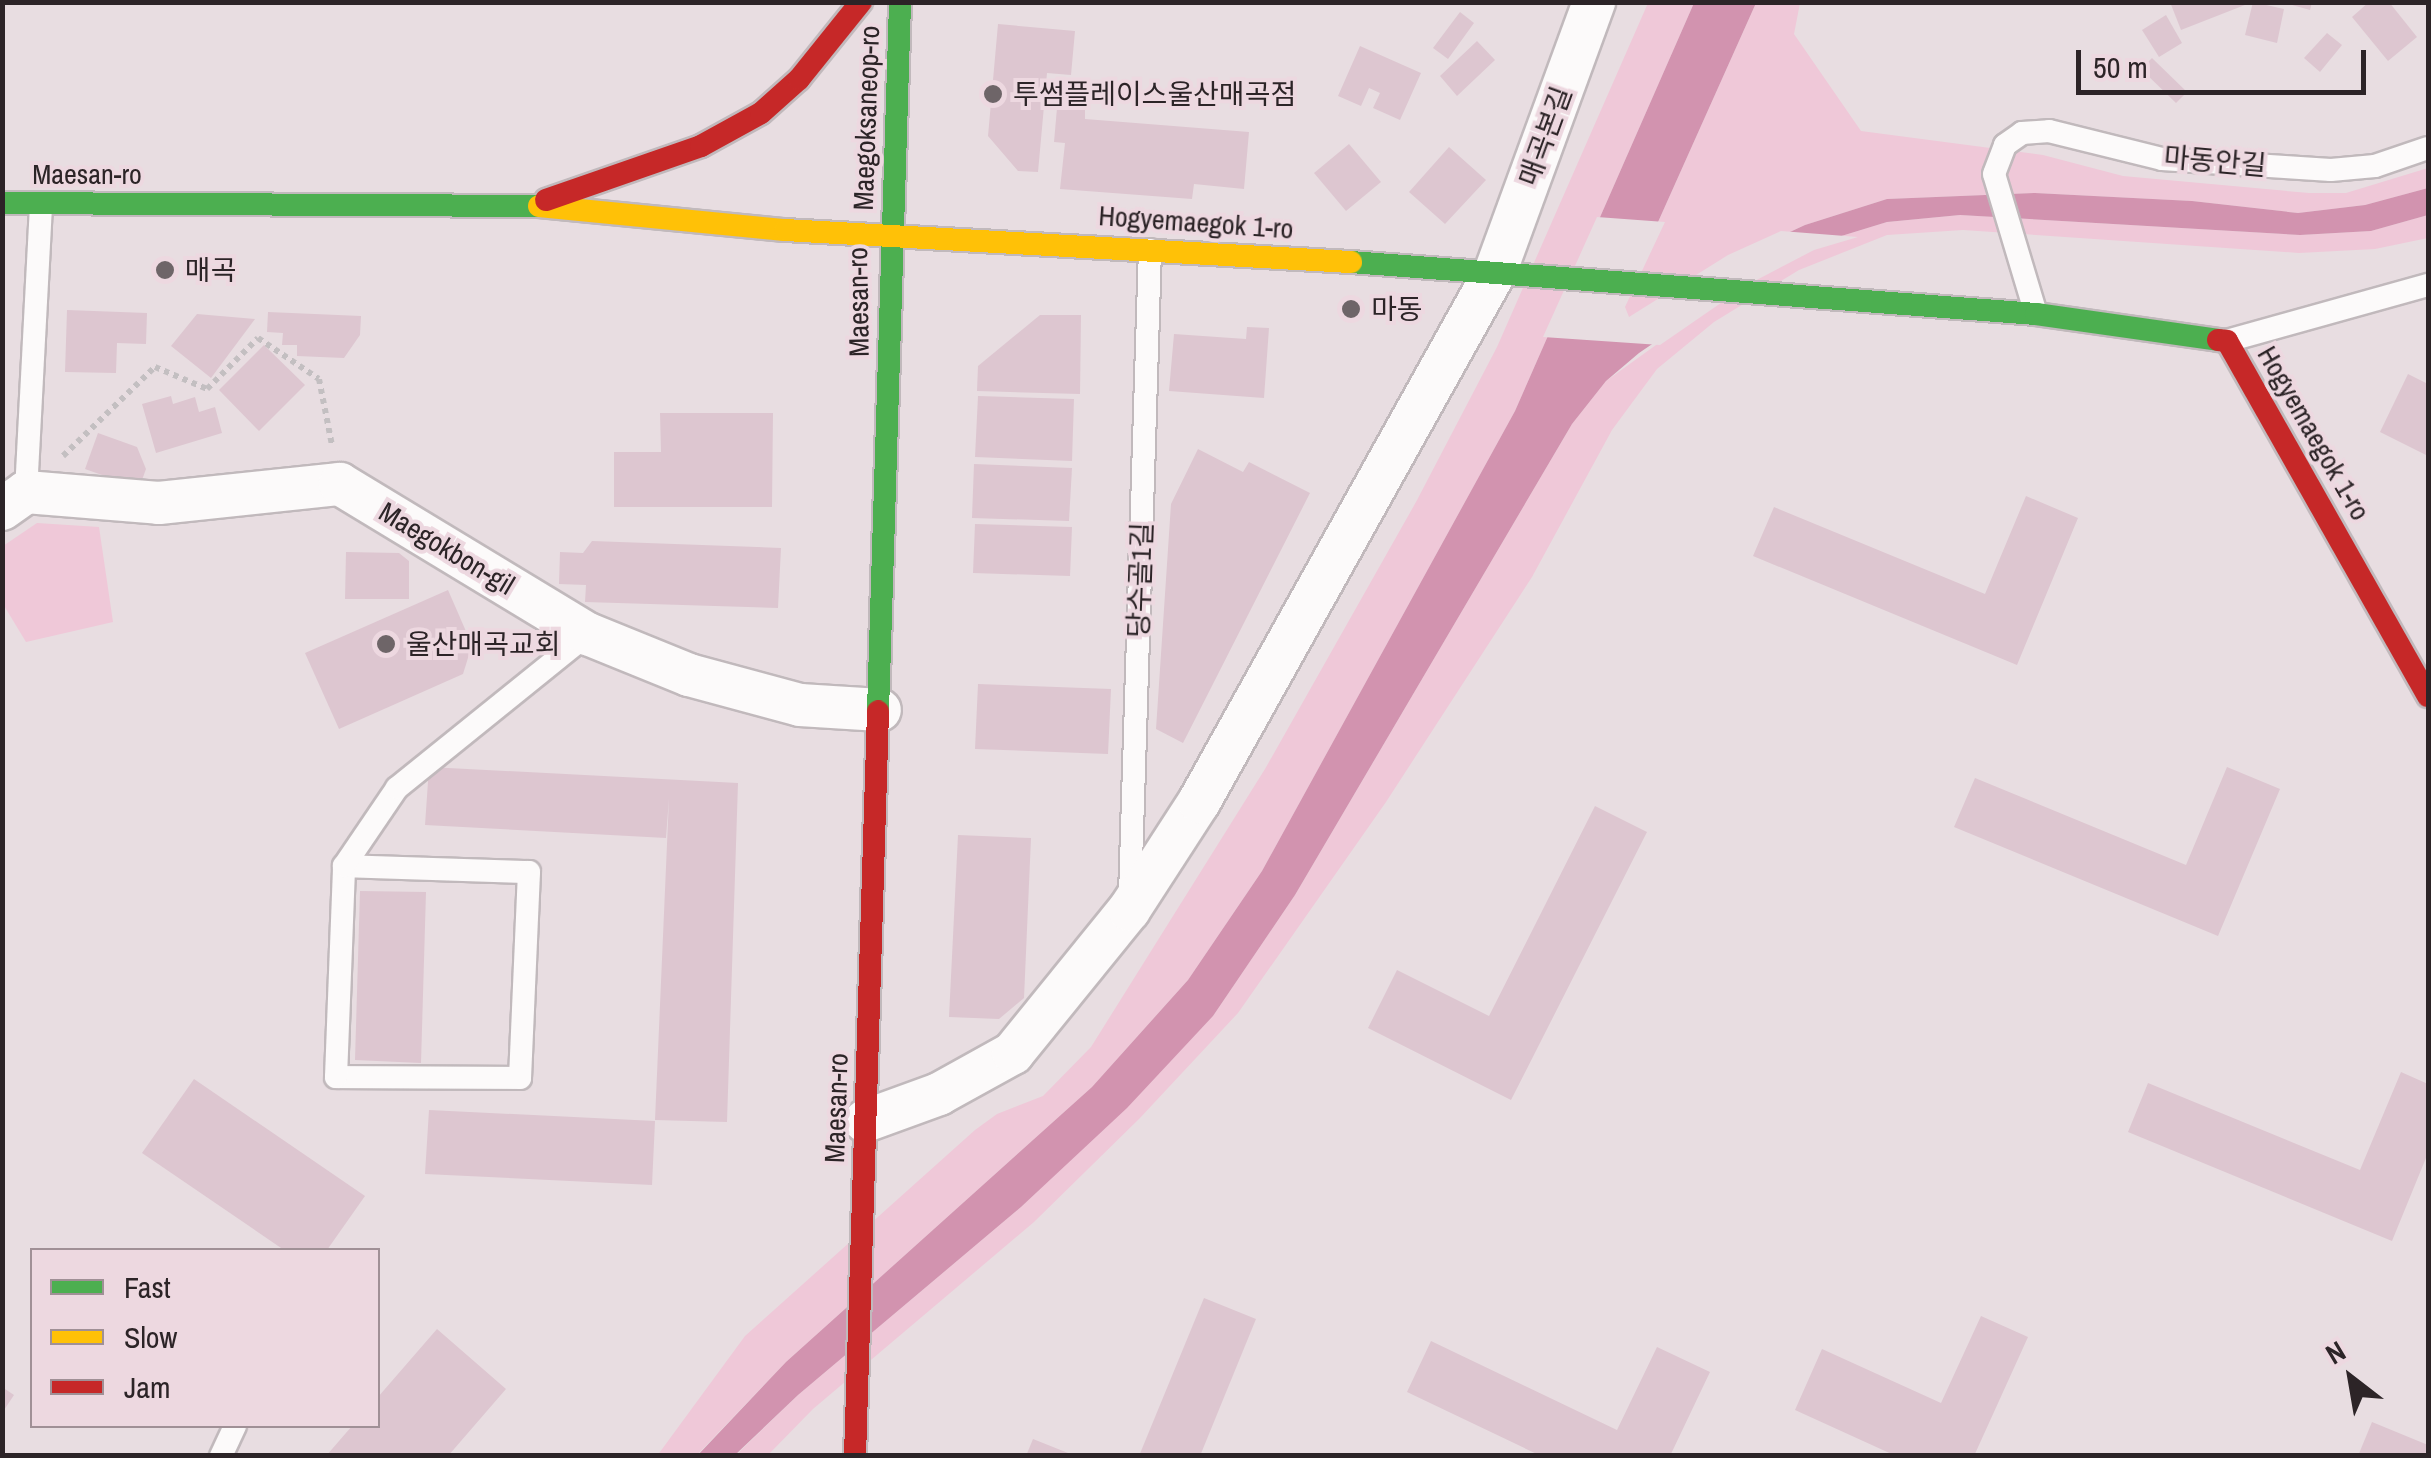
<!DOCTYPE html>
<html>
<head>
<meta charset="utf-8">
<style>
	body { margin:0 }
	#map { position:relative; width:2431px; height:1458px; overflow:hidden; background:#e8dde1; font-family:"Archivo Narrow","Noto Sans KR",sans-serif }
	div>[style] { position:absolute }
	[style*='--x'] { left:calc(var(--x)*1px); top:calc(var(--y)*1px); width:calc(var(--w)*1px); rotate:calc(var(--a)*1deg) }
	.green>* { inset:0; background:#efc8d8 }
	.water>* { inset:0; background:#d293af }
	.pier>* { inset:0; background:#e8dde1 }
	.building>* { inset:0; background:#ddc6d0 }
	.path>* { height:6px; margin-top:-3px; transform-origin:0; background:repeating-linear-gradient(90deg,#c3bfc1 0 5px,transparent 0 10px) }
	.roads { filter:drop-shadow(2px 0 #c1b9bc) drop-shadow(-2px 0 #c1b9bc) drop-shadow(0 2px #c1b9bc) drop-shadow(0 -2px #c1b9bc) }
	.lane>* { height:22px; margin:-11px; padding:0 11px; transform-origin:11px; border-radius:11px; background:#fcfafa }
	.street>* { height:42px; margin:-21px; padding:0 21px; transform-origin:21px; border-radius:21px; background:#fcfafa }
	.fast>* { height:22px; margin:-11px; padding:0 11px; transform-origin:11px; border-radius:11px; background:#4caf50 }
	.slow>* { height:22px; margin:-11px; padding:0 11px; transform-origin:11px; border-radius:11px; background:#ffc107 }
	.jam>* { height:22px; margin:-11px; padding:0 11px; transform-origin:11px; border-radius:11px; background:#c62828 }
	.dots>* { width:28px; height:28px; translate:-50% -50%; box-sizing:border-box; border:5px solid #edd8e0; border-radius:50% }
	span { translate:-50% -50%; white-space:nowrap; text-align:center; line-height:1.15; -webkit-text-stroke:8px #edd8e0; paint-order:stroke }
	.poi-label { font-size:28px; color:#2c2427 }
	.left { translate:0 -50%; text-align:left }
	.street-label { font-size:28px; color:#2c2427 }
	.frame { position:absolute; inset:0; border:5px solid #2c2427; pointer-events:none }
	.legend { position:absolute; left:30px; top:1248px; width:350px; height:180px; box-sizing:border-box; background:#edd8e0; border:2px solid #a09096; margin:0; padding:12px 18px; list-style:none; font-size:30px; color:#2c2427 }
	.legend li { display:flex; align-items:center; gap:20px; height:50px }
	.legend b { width:50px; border:2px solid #a09096 }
	.north { position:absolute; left:2301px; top:1328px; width:100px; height:100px; -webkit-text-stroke:8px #edd8e0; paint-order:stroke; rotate:329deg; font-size:28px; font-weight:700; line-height:40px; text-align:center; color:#2c2427 }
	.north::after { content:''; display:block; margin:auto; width:35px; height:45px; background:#2c2427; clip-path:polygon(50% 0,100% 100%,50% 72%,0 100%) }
	.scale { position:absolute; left:2076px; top:50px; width:290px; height:45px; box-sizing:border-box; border:5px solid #2c2427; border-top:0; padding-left:12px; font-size:30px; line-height:35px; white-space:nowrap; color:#2c2427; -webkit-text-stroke:8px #edd8e0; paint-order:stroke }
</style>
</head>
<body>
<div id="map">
	<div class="green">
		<div style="clip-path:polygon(1648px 3px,1694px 3px,1515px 411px,1262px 871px,1188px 980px,1092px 1087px,786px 1362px,697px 1455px,657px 1456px,745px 1336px,975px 1130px,997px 1114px,1043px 1096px,1091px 1047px,1265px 769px,1416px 502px,1497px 347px)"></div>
		<div style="clip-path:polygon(1756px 3px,1800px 3px,1794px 34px,1861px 131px,2043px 155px,2123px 176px,2309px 193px,2346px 193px,2428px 168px,2428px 188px,2365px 205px,2298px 213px,2192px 201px,2035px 193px,1887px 199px,1805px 225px,1731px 259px,1626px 325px,1620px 307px)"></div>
		<div style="clip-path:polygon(1960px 215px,2300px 235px,2371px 231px,2428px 215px,2428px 238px,2375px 249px,2299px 253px,1963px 230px,1887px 235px,1799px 270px,1714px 322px,1657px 369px,1612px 430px,1532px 577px,1386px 802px,1238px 1013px,1140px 1118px,1034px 1222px,813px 1409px,768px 1455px,735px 1456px,798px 1395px,1021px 1207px,1126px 1108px,1213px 1016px,1295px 895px,1572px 424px,1606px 381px,1745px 281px,1812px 245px,1887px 222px)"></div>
		<div style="clip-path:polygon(37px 523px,99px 527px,113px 622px,26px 642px,3px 604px,3px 546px)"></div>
	</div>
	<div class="water">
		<div style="clip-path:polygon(1694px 3px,1756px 3px,1620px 307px,1627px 325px,1731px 259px,1805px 225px,1887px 199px,2035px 193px,2192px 201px,2298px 213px,2365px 205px,2428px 188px,2428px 215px,2371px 231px,2300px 235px,1960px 215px,1887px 222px,1812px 245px,1745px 281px,1639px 353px,1606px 381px,1572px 424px,1295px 895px,1213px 1016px,1127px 1108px,1021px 1207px,798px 1395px,735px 1455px,697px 1456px,786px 1362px,1092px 1087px,1188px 980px,1262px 871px,1515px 411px)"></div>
	</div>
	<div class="pier">
		<div style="clip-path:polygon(1597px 217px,1665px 222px,1625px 307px,1629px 317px,1728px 255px,1781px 231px,1858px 237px,1814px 250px,1747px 285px,1660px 345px,1543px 337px)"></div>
	</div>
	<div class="building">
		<div style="clip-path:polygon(2170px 2px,2250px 2px,2250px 3px,2181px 30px)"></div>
		<div style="clip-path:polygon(2253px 2px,2284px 9px,2277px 43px,2245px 35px)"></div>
		<div style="clip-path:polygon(2282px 2px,2312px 2px,2310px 10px)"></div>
		<div style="clip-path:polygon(2369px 2px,2389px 2px,2417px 37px,2388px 61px,2352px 17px)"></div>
		<div style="clip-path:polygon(1460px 12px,1474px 23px,1448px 59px,1433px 48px)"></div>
		<div style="clip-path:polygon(2166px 15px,2182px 43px,2159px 57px,2142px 30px)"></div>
		<div style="clip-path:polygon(998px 24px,1075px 31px,1071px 75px,1047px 73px,1038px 172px,1018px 171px,988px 136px)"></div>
		<div style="clip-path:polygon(2327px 33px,2342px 45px,2320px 72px,2304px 58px)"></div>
		<div style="clip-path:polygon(1477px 41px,1495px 60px,1457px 96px,1440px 76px)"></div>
		<div style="clip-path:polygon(1360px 46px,1421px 73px,1400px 120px,1373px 108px,1380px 93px,1369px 88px,1361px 106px,1338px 96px)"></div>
		<div style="clip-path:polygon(2152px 58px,2187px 92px,2176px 103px,2141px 69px)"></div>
		<div style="clip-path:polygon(1057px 108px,1085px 110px,1085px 119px,1249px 132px,1244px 189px,1194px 184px,1192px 199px,1060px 189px,1065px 143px,1054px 142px)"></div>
		<div style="clip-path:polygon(1349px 144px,1381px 182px,1346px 211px,1314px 173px)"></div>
		<div style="clip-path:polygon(1449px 147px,1486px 180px,1445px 224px,1409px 192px)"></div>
		<div style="clip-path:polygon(67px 310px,147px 313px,146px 344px,117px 343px,116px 373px,65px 372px)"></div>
		<div style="clip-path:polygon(268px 312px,361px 316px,360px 335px,344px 358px,297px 356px,297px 345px,282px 345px,283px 333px,267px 332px)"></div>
		<div style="clip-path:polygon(197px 314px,255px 319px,211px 378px,171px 346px)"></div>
		<div style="clip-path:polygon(1040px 315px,1081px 315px,1080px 394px,977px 391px,978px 366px)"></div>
		<div style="clip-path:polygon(1247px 327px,1269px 328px,1264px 398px,1169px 391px,1174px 334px,1246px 339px)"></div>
		<div style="clip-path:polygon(264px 345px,305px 385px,259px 431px,219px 390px)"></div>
		<div style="clip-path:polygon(2408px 374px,2428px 384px,2428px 456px,2380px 432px)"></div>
		<div style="clip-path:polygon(171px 396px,173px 404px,195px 397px,199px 412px,215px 407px,222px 433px,156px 453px,142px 404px)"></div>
		<div style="clip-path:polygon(978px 396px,1074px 399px,1072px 461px,975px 457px)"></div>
		<div style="clip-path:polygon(660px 413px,773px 413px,772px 507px,614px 507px,614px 452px,661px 452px)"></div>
		<div style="clip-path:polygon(98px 433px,137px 447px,146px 469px,139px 488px,85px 469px)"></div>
		<div style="clip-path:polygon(1198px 449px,1243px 472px,1249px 462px,1310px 493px,1183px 743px,1156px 729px,1171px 504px)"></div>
		<div style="clip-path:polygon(974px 464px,1072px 468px,1069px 521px,972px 518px)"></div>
		<div style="clip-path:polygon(2026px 496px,2078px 518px,2017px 665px,1753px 556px,1774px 507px,1985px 594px)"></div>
		<div style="clip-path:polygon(975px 524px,1072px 527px,1070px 576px,973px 573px)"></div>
		<div style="clip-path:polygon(592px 541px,781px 548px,778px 608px,585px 602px,586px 585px,559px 584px,560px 552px,583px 553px)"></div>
		<div style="clip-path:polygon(346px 552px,399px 553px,409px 561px,409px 599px,345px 599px)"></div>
		<div style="clip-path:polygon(448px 590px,472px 645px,463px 674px,339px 729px,305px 653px)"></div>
		<div style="clip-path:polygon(978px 684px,1111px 689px,1108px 754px,975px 749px)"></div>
		<div style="clip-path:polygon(429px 767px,738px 783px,727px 1122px,655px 1120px,669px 798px,666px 838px,425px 825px)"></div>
		<div style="clip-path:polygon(2227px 767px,2280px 789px,2218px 936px,1954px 827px,1975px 778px,2186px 865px)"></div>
		<div style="clip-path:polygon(1595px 806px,1647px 832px,1511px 1100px,1368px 1028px,1397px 970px,1489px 1016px)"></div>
		<div style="clip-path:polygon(958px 835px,1031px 838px,1024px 998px,999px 1019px,949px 1017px)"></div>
		<div style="clip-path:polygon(360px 891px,426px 892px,421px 1063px,355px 1060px)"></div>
		<div style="clip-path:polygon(2401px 1072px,2428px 1084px,2428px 1153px,2392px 1241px,2128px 1132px,2148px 1083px,2360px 1170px)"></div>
		<div style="clip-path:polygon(194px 1079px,365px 1196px,327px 1250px,284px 1250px,142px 1153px)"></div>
		<div style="clip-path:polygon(429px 1110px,655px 1121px,652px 1185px,425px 1174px)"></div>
		<div style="clip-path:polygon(1204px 1298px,1256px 1319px,1200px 1456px,1139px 1456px)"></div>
		<div style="clip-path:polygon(1981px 1316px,2028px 1337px,1974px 1456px,1896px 1456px,1795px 1410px,1822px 1349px,1941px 1403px)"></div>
		<div style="clip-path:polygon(437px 1329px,506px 1389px,448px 1456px,326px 1456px,352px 1426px,378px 1426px,378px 1397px)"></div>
		<div style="clip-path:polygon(1431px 1341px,1617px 1430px,1657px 1347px,1710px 1372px,1670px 1456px,1541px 1456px,1407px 1392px)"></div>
		<div style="clip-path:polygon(2px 1387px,14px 1395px,2px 1413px)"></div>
		<div style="clip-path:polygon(2372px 1422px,2428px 1445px,2428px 1456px,2358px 1456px)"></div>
		<div style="clip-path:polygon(1033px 1439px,1073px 1455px,1073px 1456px,1026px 1456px)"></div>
	</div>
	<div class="path">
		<div style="--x:63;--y:456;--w:128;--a:-44.1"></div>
		<div style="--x:155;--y:367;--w:56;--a:22.9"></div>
		<div style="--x:207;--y:389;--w:72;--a:-45"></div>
		<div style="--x:258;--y:338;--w:73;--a:33.9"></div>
		<div style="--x:319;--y:379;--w:67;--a:78.9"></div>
	</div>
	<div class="roads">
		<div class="lane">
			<div style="--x:2036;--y:314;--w:146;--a:-106.7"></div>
			<div style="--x:1994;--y:174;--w:31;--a:-69"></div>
			<div style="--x:2005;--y:145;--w:21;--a:-35"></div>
			<div style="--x:2022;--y:133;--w:27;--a:-4"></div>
			<div style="--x:2049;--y:131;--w:116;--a:13.9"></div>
			<div style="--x:2162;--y:159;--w:169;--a:3.7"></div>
			<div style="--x:2331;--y:170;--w:44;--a:-5.2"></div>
			<div style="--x:2375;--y:166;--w:56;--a:-18.8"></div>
			<div style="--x:2227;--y:341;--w:209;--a:-15.6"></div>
			<div style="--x:26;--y:492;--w:288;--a:-87"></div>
			<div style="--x:344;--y:866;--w:185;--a:1.9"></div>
			<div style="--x:529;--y:872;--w:206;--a:92.5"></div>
			<div style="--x:520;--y:1078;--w:184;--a:-179.7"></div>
			<div style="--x:336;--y:1077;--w:211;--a:-87.8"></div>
			<div style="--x:344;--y:866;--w:94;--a:-55.8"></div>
			<div style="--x:397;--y:788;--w:245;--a:-38.9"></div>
			<div style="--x:1130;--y:896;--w:646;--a:-88.23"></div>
			<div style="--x:221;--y:1456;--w:33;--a:-65"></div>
		</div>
		<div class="street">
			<div style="--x:2;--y:509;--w:29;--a:-35"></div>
			<div style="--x:26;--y:492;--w:133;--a:4.7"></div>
			<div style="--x:159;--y:503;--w:182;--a:-6"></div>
			<div style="--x:340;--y:484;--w:290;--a:31.2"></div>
			<div style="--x:588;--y:634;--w:109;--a:22.1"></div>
			<div style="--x:689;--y:675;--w:115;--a:15.1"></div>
			<div style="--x:800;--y:705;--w:80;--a:3.6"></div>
			<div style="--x:865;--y:1121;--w:79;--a:-20"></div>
			<div style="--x:939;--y:1094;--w:85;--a:-29"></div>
			<div style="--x:1013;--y:1053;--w:184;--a:-51"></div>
			<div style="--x:1129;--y:910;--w:129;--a:-57.1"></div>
			<div style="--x:1199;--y:802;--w:609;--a:-60.83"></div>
			<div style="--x:1496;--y:270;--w:285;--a:-69.9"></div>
		</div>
		<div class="fast">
			<div style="--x:2;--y:203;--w:537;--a:0.32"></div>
			<div style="--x:1351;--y:262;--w:687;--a:4.34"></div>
			<div style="--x:2036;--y:314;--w:184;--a:8.1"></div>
			<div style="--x:878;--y:711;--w:709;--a:-88.22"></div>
		</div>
		<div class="slow">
			<div style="--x:539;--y:206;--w:247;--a:5.6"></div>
			<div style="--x:785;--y:230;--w:567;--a:3.24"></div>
		</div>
		<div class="jam">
			<div style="--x:546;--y:200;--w:164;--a:-19.2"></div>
			<div style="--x:701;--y:146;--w:68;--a:-28.8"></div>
			<div style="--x:761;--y:113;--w:51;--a:-41.8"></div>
			<div style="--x:799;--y:79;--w:99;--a:-51.2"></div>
			<div style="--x:2218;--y:340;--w:9;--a:6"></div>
			<div style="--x:2227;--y:341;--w:408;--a:60.5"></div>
			<div style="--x:855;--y:1456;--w:745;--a:-88.23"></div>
		</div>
	</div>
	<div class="dots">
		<div style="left:993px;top:94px;background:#6e6568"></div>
		<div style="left:165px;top:270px;background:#6e6568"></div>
		<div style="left:1351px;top:309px;background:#6e6568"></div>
		<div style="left:386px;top:644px;background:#6e6568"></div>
	</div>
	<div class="poi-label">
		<span class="left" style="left:1013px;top:94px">투썸플레이스울산매곡점</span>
		<span class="left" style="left:185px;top:270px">매곡</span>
		<span class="left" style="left:1371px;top:309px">마동</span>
		<span class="left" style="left:406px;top:644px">울산매곡교회</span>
	</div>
	<div class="street-label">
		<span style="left:866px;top:118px;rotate:-88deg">Maegoksaneop-ro</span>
		<span style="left:1545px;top:136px;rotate:-70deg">매곡본길</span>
		<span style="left:2215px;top:161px;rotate:5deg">마동안길</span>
		<span style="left:87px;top:174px">Maesan-ro</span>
		<span style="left:1196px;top:222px;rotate:4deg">Hogyemaegok 1-ro</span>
		<span style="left:858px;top:302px;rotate:-91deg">Maesan-ro</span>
		<span style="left:2314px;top:433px;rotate:60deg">Hogyemaegok 1-ro</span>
		<span style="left:447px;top:548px;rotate:31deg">Maegokbon-gil</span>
		<span style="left:1140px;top:580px;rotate:-88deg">당수골1길</span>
		<span style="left:836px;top:1108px;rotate:-88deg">Maesan-ro</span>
	</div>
	<div class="frame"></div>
	<ul class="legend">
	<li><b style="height:12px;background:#4caf50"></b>Fast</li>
	<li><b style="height:12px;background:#ffc107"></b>Slow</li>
	<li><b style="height:12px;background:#c62828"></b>Jam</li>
	</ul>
	<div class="north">N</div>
	<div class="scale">50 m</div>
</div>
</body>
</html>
